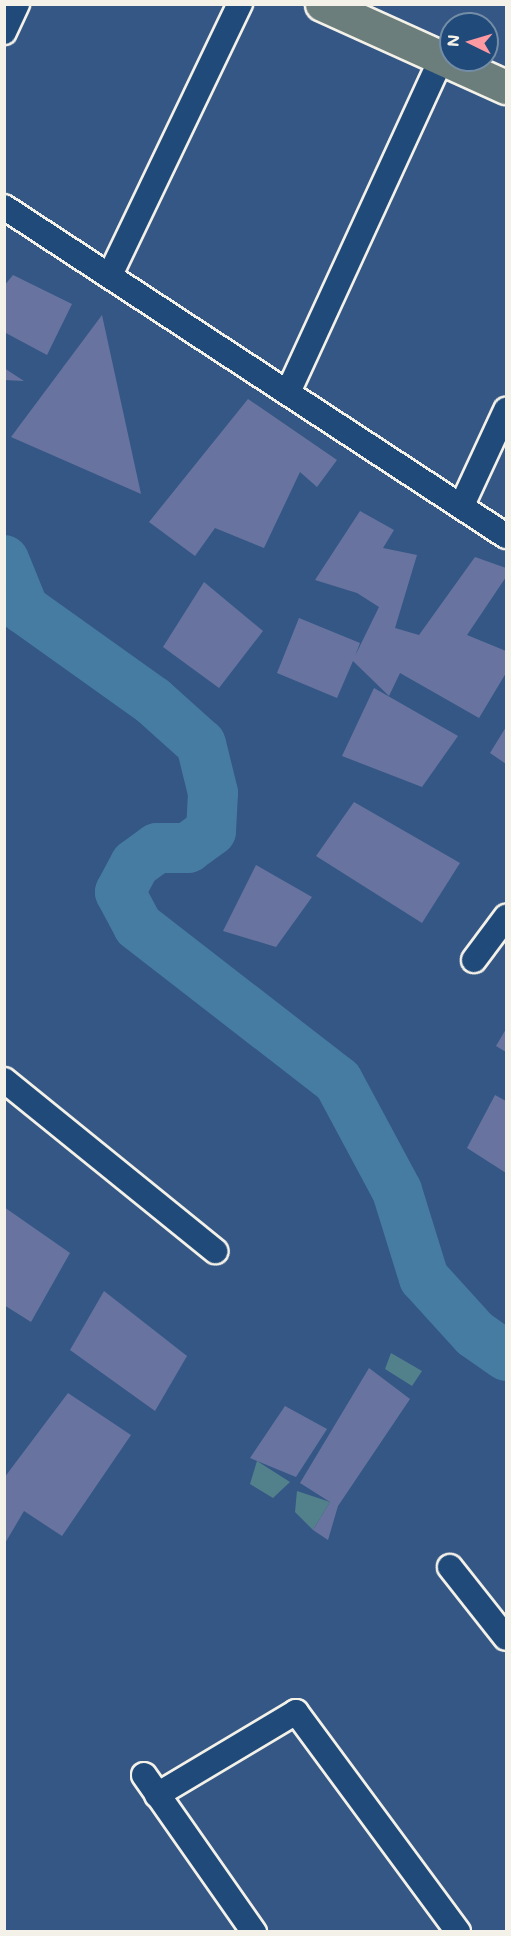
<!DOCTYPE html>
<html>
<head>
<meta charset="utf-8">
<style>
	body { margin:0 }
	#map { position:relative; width:511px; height:1936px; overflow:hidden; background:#355785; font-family:Mali,sans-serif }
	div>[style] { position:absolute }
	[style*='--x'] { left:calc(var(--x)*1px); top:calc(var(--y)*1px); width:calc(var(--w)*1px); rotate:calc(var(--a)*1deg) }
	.green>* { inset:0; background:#53818b }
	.river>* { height:50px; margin:-25px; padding:0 25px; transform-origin:25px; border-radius:25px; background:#467ca2 }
	.building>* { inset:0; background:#68749f }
	.roads { filter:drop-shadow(2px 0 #f4f1e8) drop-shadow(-2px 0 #f4f1e8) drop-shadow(0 2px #f4f1e8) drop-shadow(0 -2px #f4f1e8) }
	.street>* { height:24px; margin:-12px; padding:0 12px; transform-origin:12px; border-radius:12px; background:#1f4a7a }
	.primary>* { height:33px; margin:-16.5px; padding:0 16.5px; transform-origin:16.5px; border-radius:16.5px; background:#6c7e7c }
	span { translate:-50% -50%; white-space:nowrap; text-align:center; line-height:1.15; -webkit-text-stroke:5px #1f4a7a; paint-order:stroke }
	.frame { position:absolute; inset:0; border:6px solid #f4f1e8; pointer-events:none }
	.north { position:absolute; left:439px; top:12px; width:60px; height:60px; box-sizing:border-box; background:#1f4a7a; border:2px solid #748da6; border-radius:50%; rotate:275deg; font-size:16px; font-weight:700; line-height:24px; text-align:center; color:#f4f1e8 }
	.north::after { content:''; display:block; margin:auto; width:21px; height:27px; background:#ff9aa2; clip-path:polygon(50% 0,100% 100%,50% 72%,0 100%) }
</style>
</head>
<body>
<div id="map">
	<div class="green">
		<div style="clip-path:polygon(391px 1353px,422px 1371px,412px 1386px,385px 1369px)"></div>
		<div style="clip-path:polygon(257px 1461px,290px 1482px,273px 1498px,250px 1484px)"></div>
		<div style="clip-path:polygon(297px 1491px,330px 1502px,313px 1530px,295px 1512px)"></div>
	</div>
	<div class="river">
		<div style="--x:4;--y:560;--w:53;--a:67.8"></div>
		<div style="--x:24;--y:609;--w:158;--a:35.5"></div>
		<div style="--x:153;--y:701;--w:64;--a:41.9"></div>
		<div style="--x:201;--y:744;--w:50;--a:76.2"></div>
		<div style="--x:213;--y:793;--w:38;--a:93"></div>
		<div style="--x:211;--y:831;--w:29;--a:144"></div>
		<div style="--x:188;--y:848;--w:31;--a:180"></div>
		<div style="--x:157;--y:848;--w:27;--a:144"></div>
		<div style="--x:135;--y:864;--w:32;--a:118"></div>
		<div style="--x:120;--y:892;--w:38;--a:62"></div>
		<div style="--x:138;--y:926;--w:253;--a:37.8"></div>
		<div style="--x:338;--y:1081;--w:125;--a:61.8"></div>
		<div style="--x:397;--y:1191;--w:91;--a:72.8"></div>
		<div style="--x:424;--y:1278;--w:76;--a:47.7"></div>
		<div style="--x:475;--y:1334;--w:38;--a:35"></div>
	</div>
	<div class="building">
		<div style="clip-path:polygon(13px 275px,72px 304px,47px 355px,4px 332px,4px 286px)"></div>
		<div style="clip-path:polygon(102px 315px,141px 494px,11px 437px)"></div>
		<div style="clip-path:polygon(4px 368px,24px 381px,4px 380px)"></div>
		<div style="clip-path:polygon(248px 399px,337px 460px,317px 487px,300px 472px,264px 548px,215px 528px,195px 556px,149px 522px)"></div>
		<div style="clip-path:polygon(360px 511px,394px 530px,383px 548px,417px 555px,395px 628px,419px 635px,475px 557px,506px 568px,506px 577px,467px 635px,506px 651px,506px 673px,479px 718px,400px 673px,389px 696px,353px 661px,337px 698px,277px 673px,299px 618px,360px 643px,355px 656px,379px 607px,357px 593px,315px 580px)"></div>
		<div style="clip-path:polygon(204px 582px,263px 631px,219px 688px,163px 647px)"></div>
		<div style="clip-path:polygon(374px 688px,458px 736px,422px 787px,342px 756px)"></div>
		<div style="clip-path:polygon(506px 727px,506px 764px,490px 753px)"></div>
		<div style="clip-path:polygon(354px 802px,460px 863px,422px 923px,316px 856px)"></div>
		<div style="clip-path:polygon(256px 865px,312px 897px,276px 947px,223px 931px)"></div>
		<div style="clip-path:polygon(506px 1029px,506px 1052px,496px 1046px)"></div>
		<div style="clip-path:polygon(495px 1095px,506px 1101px,506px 1173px,467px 1148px)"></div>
		<div style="clip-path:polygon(4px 1207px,70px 1253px,31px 1322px,4px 1305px)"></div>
		<div style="clip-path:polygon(104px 1291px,187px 1356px,155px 1411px,70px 1350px)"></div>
		<div style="clip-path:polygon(369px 1368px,410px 1399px,338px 1506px,328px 1540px,313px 1530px,330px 1502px,300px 1483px)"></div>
		<div style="clip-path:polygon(68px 1393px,131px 1435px,62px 1536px,24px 1511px,4px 1545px,4px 1478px)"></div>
		<div style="clip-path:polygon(285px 1406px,327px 1429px,296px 1477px,250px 1458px)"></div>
	</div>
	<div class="roads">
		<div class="street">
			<div style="--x:4;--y:32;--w:31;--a:-65"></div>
			<div style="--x:4;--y:207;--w:600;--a:33.24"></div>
			<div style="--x:110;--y:275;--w:301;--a:-64.4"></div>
			<div style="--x:289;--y:390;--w:363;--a:-65.3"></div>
			<div style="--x:462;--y:505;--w:105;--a:-65.1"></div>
			<div style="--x:474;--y:960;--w:54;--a:-53.3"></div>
			<div style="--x:4;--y:1080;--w:272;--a:39"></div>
			<div style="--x:450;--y:1567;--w:90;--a:51.7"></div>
			<div style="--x:144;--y:1775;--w:192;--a:55"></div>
			<div style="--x:157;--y:1795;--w:162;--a:-30.8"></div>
			<div style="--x:296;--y:1712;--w:273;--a:53.6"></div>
		</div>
		<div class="primary">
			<div style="--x:322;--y:4;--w:202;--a:24.3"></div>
		</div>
	</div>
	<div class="frame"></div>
	<div class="north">N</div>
</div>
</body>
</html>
